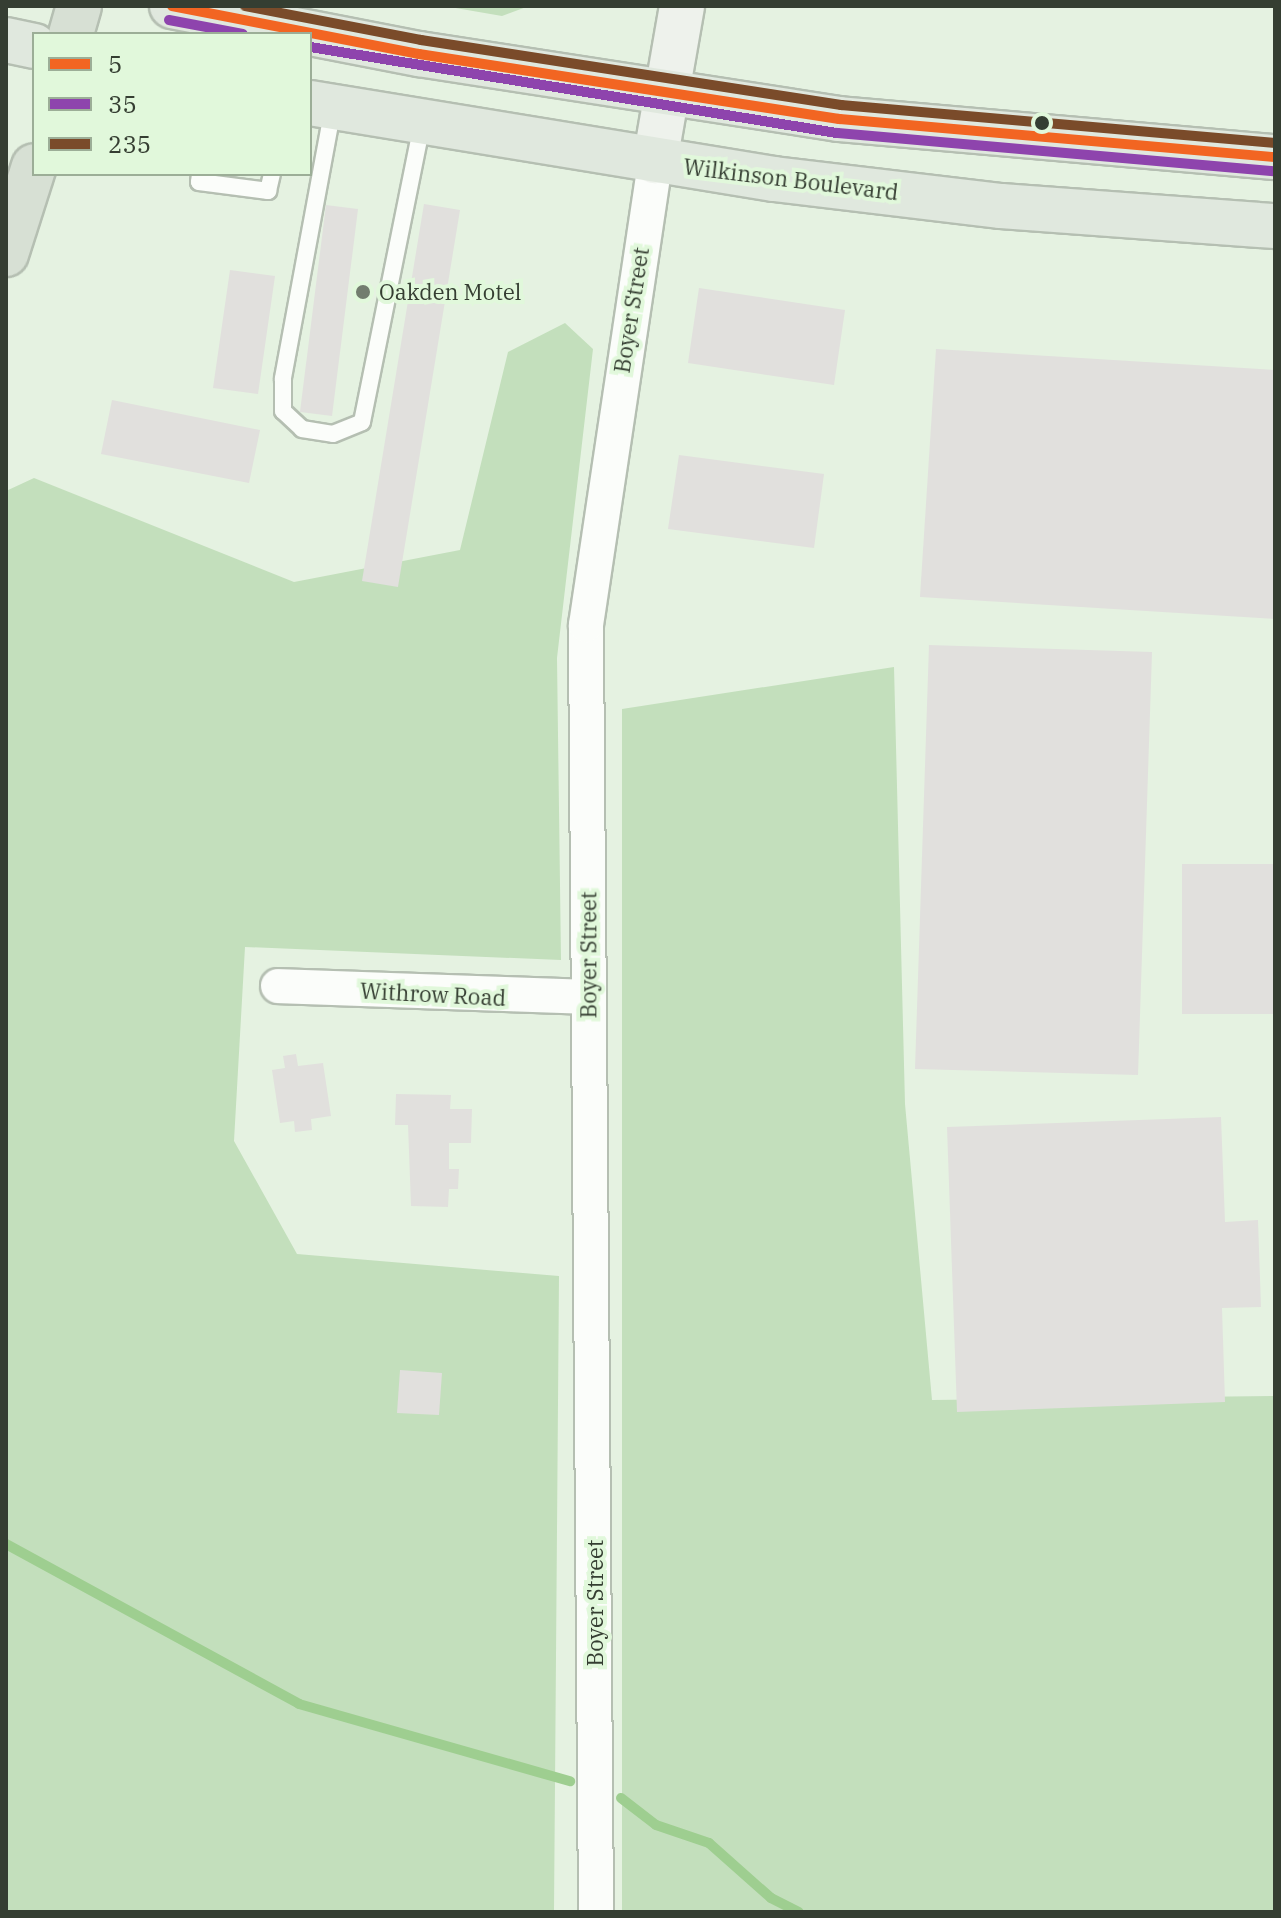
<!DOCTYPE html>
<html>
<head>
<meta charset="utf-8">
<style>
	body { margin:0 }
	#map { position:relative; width:1281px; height:1918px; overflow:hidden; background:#e5f2e1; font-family:"IBM Plex Serif",serif }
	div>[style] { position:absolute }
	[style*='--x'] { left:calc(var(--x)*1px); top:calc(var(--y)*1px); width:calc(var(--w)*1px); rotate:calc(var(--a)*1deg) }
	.green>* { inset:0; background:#c3dfbc }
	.stream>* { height:10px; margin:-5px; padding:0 5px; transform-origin:5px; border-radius:5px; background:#9ece90 }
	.building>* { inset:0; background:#e1e0dd }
	.roads { filter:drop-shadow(2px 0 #b5bfb2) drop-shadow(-2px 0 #b5bfb2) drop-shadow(0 2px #b5bfb2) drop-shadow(0 -2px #b5bfb2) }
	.service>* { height:16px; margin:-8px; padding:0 8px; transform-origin:8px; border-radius:8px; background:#fbfdfa }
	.minor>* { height:34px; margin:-17px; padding:0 17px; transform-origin:17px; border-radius:17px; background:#fbfdfa }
	.secondary>* { height:44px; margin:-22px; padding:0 22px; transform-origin:22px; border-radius:22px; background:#eef2ec }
	.primary>* { height:44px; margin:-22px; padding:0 22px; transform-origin:22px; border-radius:22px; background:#e0e8de }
	.trunk>* { height:44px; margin:-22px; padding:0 22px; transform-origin:22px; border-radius:22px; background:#d7e0d4 }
	.bus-1>* { height:10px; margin:-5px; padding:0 5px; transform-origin:5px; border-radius:5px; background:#f26522 }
	.bus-2>* { height:10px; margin:-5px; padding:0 5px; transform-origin:5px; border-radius:5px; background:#8e44ad }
	.bus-3>* { height:10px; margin:-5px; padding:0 5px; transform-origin:5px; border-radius:5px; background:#7a4b2a }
	.dots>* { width:22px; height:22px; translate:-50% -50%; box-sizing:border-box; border:4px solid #e1f8db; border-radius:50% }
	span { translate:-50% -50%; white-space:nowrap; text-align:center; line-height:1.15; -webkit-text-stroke:8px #e1f8db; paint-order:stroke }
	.street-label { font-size:22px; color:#353e32 }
	.poi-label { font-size:22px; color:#353e32 }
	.left { translate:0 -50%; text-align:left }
	.frame { position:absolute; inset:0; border:8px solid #353e32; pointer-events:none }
	.legend { position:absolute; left:32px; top:32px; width:280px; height:144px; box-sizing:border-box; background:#e1f8db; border:2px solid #9cae97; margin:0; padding:10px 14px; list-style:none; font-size:24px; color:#353e32 }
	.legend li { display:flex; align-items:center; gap:16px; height:40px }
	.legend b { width:40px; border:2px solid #9cae97 }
</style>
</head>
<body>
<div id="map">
	<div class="green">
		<div style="clip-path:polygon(444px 6px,529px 6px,502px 16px)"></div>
		<div style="clip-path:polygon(565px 323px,593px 349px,557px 658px,561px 960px,245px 947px,234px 1141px,297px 1254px,559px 1276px,554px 1912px,6px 1912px,6px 491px,34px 478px,294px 582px,460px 550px,508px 352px)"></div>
		<div style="clip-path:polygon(894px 667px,905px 1104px,932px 1400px,1275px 1396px,1275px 1912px,622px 1912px,622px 709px)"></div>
	</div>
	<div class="stream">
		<div style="--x:6;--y:1544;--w:334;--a:28.6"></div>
		<div style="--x:299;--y:1704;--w:282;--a:15.9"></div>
		<div style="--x:621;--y:1798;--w:44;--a:37.6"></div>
		<div style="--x:656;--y:1825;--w:56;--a:18.8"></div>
		<div style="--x:709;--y:1843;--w:83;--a:41.6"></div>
		<div style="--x:771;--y:1898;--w:31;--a:27"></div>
	</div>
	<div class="building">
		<div style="clip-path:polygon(424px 204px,460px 210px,398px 587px,362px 581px)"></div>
		<div style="clip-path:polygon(326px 205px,358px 209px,332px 416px,300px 412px)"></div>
		<div style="clip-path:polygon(230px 270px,275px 276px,258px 394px,213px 388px)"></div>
		<div style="clip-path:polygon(699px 288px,845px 310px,834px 385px,688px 363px)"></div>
		<div style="clip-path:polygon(936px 349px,1275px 370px,1275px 619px,920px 597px)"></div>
		<div style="clip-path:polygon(112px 400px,260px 430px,249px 483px,101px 454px)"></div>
		<div style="clip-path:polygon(679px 455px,824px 474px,814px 548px,668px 529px)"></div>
		<div style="clip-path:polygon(929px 645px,1152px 652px,1138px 1075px,915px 1069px)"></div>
		<div style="clip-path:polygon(1182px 864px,1275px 864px,1275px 1014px,1182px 1014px)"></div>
		<div style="clip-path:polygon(296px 1054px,298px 1066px,323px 1063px,331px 1116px,311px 1119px,312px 1130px,295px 1132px,294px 1121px,280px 1123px,272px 1070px,285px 1068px,283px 1056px)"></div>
		<div style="clip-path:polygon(396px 1094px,451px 1095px,450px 1109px,472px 1109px,471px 1143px,449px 1143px,449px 1169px,459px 1169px,458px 1189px,449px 1189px,448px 1207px,411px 1206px,408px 1125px,395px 1125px)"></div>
		<div style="clip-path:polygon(1221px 1117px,1225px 1222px,1258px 1220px,1261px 1307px,1222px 1308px,1225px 1402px,957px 1412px,947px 1127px)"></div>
		<div style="clip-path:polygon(400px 1370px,442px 1373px,439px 1415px,397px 1413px)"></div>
	</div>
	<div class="roads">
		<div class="service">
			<div style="--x:333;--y:108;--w:276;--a:100.5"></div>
			<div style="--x:283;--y:379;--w:32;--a:90"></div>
			<div style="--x:283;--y:411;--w:26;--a:43"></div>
			<div style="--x:302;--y:429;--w:31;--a:9"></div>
			<div style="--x:333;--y:434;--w:31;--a:-22"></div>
			<div style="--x:362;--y:422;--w:303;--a:-78.6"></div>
			<div style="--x:200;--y:174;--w:8;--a:97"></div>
			<div style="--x:199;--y:182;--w:70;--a:7.4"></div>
			<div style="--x:268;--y:191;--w:17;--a:-77"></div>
		</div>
		<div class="minor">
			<div style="--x:278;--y:986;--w:310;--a:2"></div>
			<div style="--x:596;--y:1912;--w:1287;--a:-90.45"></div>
			<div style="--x:586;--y:625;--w:469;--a:-81.5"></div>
		</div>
		<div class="secondary">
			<div style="--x:655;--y:161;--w:157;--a:-80.1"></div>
		</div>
		<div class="primary">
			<div style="--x:172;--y:6;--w:252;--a:11"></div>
			<div style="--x:419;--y:54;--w:425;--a:8.8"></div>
			<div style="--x:839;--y:119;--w:438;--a:5"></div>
			<div style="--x:6;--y:40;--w:29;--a:12"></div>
			<div style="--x:310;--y:103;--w:470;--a:9.3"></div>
			<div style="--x:774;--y:179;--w:229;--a:6.8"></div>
			<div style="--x:1001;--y:206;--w:275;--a:4.2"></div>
		</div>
		<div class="trunk">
			<div style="--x:71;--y:34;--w:29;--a:-74"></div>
			<div style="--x:6;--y:254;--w:92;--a:-72.3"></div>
		</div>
	</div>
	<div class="bus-1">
		<div style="--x:172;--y:6;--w:252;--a:11"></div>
		<div style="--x:419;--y:54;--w:425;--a:8.8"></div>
		<div style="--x:839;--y:119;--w:438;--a:5"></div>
	</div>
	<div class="bus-2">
		<div style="--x:169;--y:20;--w:75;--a:10.7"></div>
		<div style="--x:310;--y:47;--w:534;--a:9.27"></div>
		<div style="--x:837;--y:133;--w:439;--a:5"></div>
	</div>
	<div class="bus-3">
		<div style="--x:245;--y:6;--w:179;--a:10.9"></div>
		<div style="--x:421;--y:40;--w:425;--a:8.8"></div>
		<div style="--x:841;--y:105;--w:436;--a:5"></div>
	</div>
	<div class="dots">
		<div style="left:1042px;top:123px;background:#353e32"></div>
		<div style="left:363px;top:292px;background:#737d6f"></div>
	</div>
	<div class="street-label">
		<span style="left:791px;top:179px;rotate:7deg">Wilkinson Boulevard</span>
		<span style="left:631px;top:310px;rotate:-81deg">Boyer Street</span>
		<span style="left:588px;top:955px;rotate:-90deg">Boyer Street</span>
		<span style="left:433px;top:994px;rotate:3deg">Withrow Road</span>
		<span style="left:595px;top:1603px;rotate:-90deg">Boyer Street</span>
	</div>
	<div class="poi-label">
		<span class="left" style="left:379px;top:292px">Oakden Motel</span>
	</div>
	<div class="frame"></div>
	<ul class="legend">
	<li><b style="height:10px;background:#f26522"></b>5</li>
	<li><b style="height:10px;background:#8e44ad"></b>35</li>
	<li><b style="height:10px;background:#7a4b2a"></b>235</li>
	</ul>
</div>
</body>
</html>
